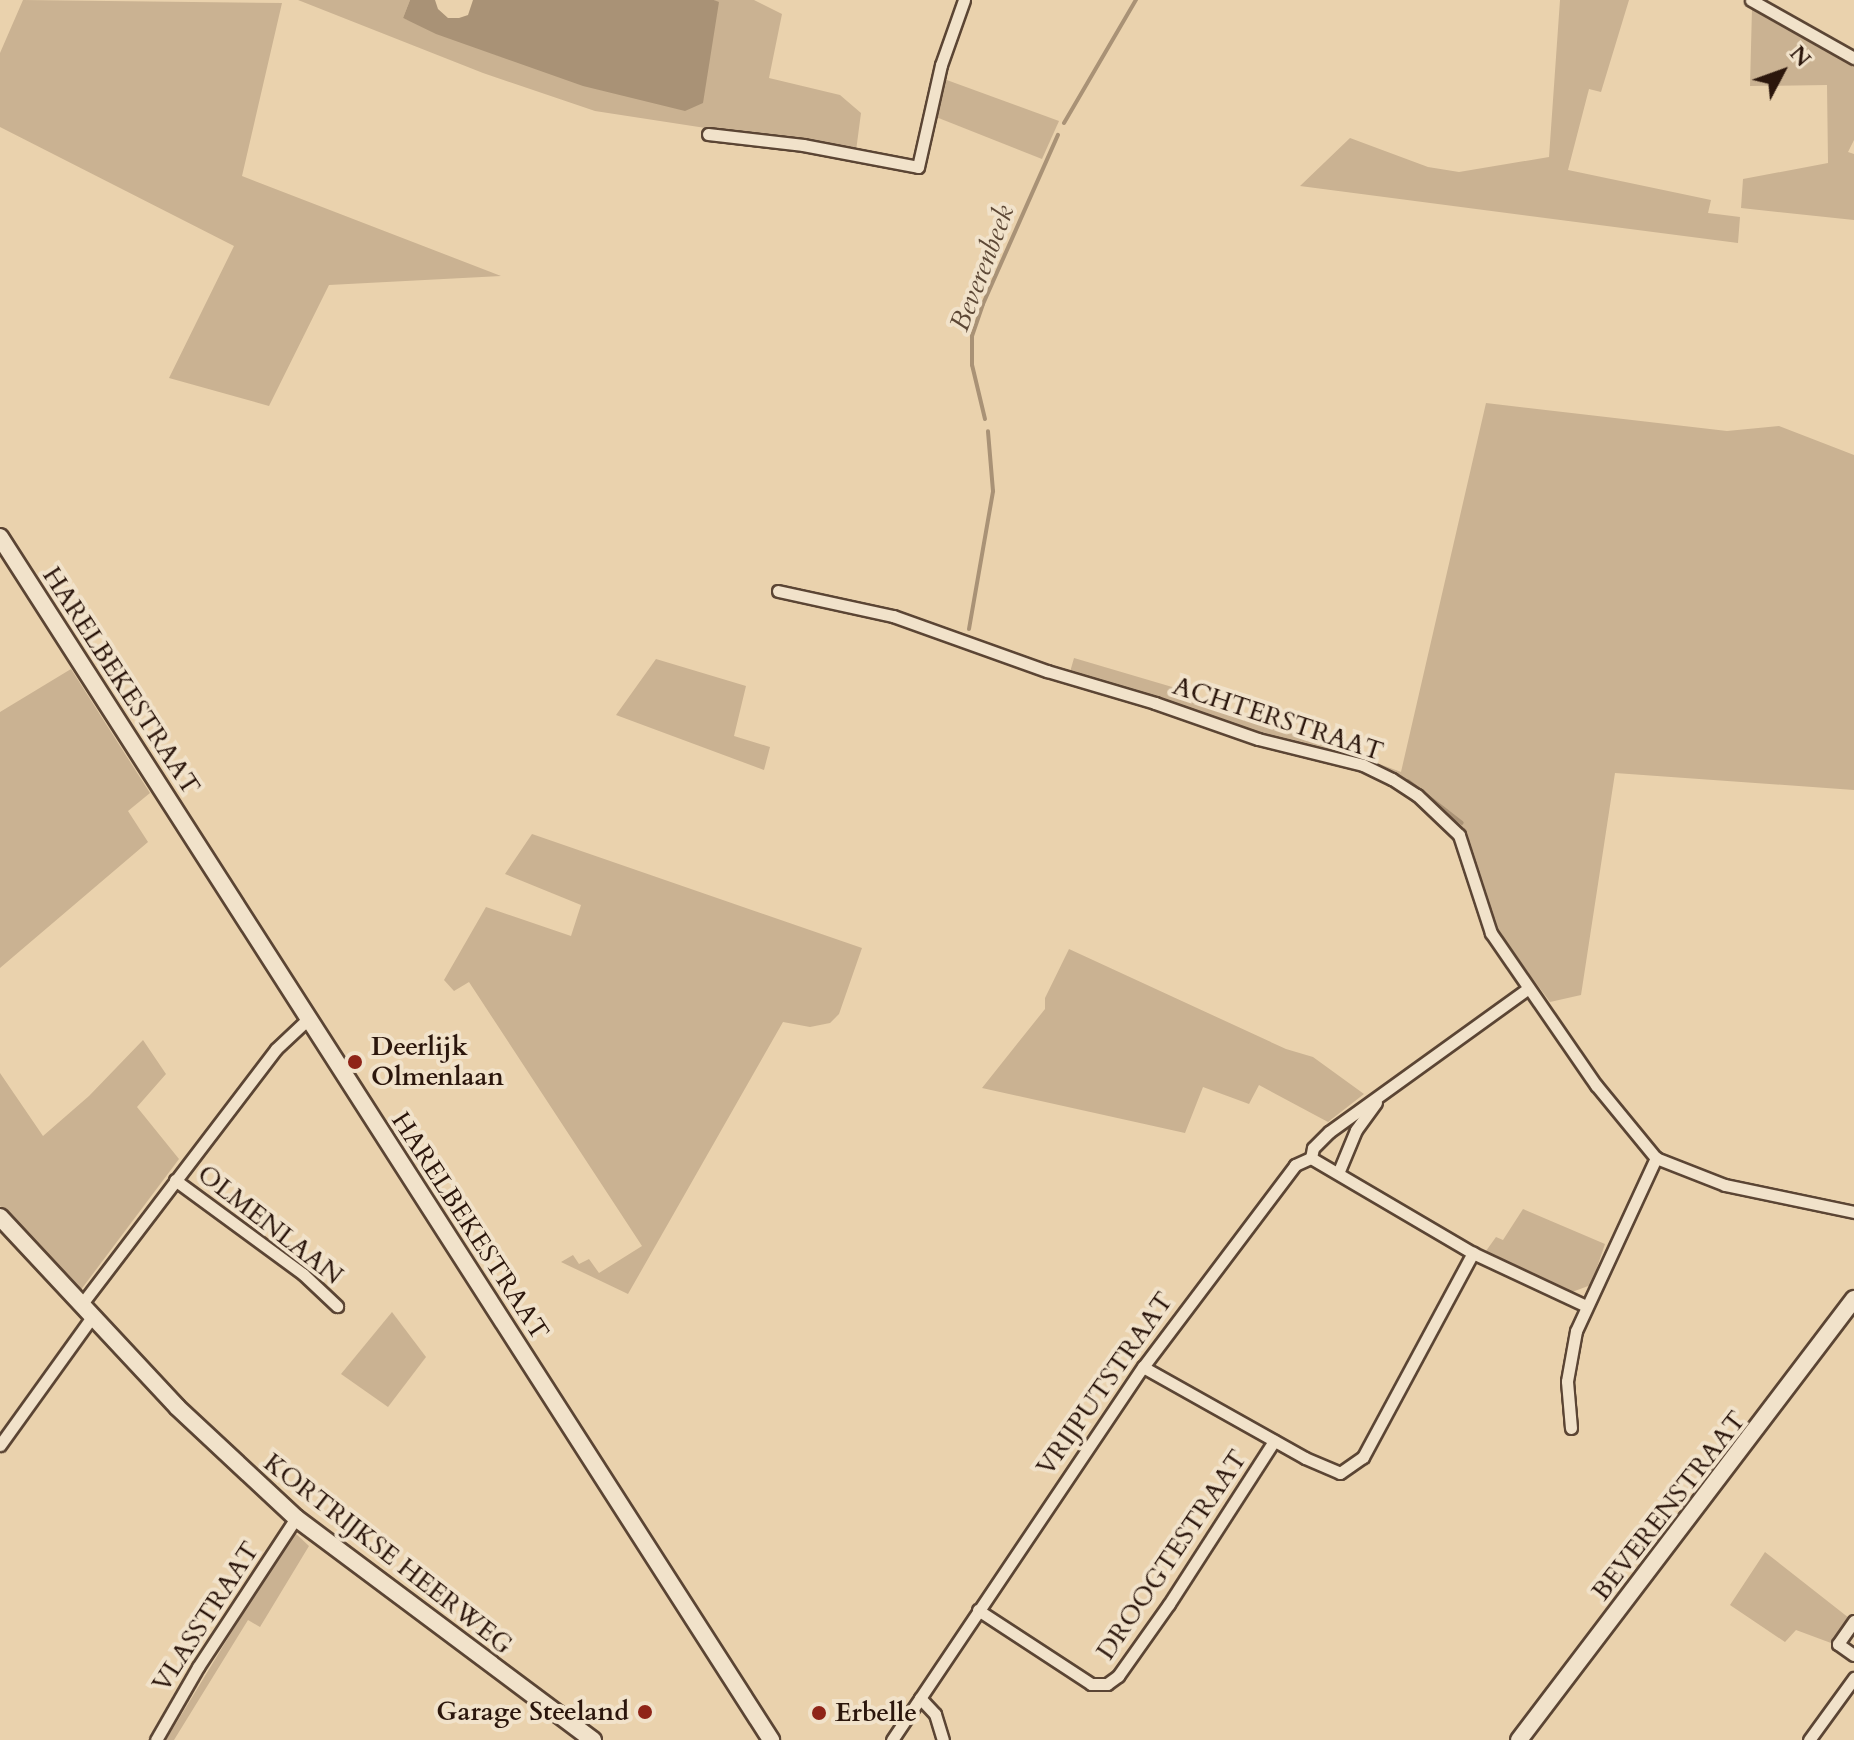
<!DOCTYPE html>
<html>
<head>
<meta charset="utf-8">
<style>
	body { margin:0 }
	#map { position:relative; width:1854px; height:1740px; overflow:hidden; background:#ead2ad; font-family:Cardo,serif }
	div>[style] { position:absolute }
	[style*='--x'] { left:calc(var(--x)*1px); top:calc(var(--y)*1px); width:calc(var(--w)*1px); rotate:calc(var(--a)*1deg) }
	.green>* { inset:0; background:#cab292 }
	.water>* { inset:0; background:#a99276 }
	.stream>* { height:4px; margin:-2px; padding:0 2px; transform-origin:2px; border-radius:2px; background:#a99276 }
	.roads { filter:drop-shadow(2px 0 #5b4534) drop-shadow(-2px 0 #5b4534) drop-shadow(0 2px #5b4534) drop-shadow(0 -2px #5b4534) }
	.street>* { height:11px; margin:-5.5px; padding:0 5.5px; transform-origin:5.5px; border-radius:5.5px; background:#f1e2ca }
	.secondary>* { height:16px; margin:-8px; padding:0 8px; transform-origin:8px; border-radius:8px; background:#f1e2ca }
	.dots>* { width:22px; height:22px; translate:-50% -50%; box-sizing:border-box; border:4px solid #f1e2ca; border-radius:50% }
	span { translate:-50% -50%; white-space:nowrap; text-align:center; line-height:1.15; -webkit-text-stroke:8px #f1e2ca; paint-order:stroke }
	.street-label { font-size:26px; color:#2b160c }
	.poi-label { font-size:26px; color:#2b160c; font-weight:700 }
	.left { translate:0 -50%; text-align:left }
	.right { translate:-100% -50%; text-align:right }
	.water-label { font-size:28px; color:#5d4836; font-style:italic }
	.north { position:absolute; left:1742px; top:32px; width:80px; height:80px; -webkit-text-stroke:6px #f1e2ca; paint-order:stroke; rotate:49deg; font-size:22px; font-weight:700; line-height:32px; text-align:center; color:#2b160c }
	.north::after { content:''; display:block; margin:auto; width:28px; height:36px; background:#2b160c; clip-path:polygon(50% 0,100% 100%,50% 72%,0 100%) }
</style>
</head>
<body>
<div id="map">
	<div class="green">
		<div style="clip-path:polygon(23px 0,282px 3px,242px 176px,501px 276px,329px 285px,269px 406px,169px 378px,234px 246px,0 127px,0 53px)"></div>
		<div style="clip-path:polygon(298px 0,410px 0,403px 18px,502px 57px,719px 3px,714px 0,754px 0,782px 14px,769px 78px,840px 95px,861px 113px,856px 151px,595px 111px,483px 73px)"></div>
		<div style="clip-path:polygon(1560px 0,1629px 0,1601px 92px,1589px 89px,1568px 170px,1711px 200px,1708px 213px,1740px 217px,1738px 243px,1300px 186px,1350px 138px,1428px 167px,1459px 172px,1549px 157px)"></div>
		<div style="clip-path:polygon(1752px 8px,1854px 65px,1854px 140px,1848px 152px,1854px 154px,1854px 220px,1741px 208px,1743px 179px,1828px 163px,1827px 85px,1750px 86px)"></div>
		<div style="clip-path:polygon(944px 79px,1059px 121px,1042px 159px,936px 117px)"></div>
		<div style="clip-path:polygon(1486px 403px,1727px 431px,1779px 426px,1854px 455px,1854px 790px,1615px 773px,1581px 995px,1550px 1002px,1497px 930px,1465px 835px,1450px 817px,1401px 777px,1362px 762px,1252px 733px,1070px 672px,1074px 658px,1179px 689px,1401px 772px)"></div>
		<div style="clip-path:polygon(656px 659px,746px 686px,734px 736px,770px 747px,764px 770px,616px 715px)"></div>
		<div style="clip-path:polygon(71px 669px,150px 793px,128px 811px,148px 842px,0 968px,0 712px)"></div>
		<div style="clip-path:polygon(532px 834px,862px 948px,839px 1014px,830px 1023px,810px 1027px,783px 1022px,628px 1294px,561px 1262px,573px 1255px,579px 1264px,589px 1259px,599px 1273px,642px 1246px,469px 982px,454px 991px,444px 980px,486px 907px,571px 936px,581px 905px,505px 874px)"></div>
		<div style="clip-path:polygon(1069px 949px,1286px 1049px,1313px 1057px,1364px 1094px,1328px 1122px,1259px 1085px,1249px 1104px,1203px 1087px,1185px 1133px,982px 1088px,1045px 1009px,1045px 998px)"></div>
		<div style="clip-path:polygon(143px 1040px,166px 1074px,137px 1107px,179px 1159px,80px 1291px,0 1206px,0 1073px,43px 1136px,89px 1096px)"></div>
		<div style="clip-path:polygon(1523px 1209px,1605px 1244px,1591px 1285px,1572px 1292px,1486px 1251px,1496px 1237px,1503px 1240px)"></div>
		<div style="clip-path:polygon(392px 1312px,426px 1357px,388px 1407px,341px 1374px)"></div>
		<div style="clip-path:polygon(293px 1531px,309px 1546px,260px 1627px,248px 1620px,174px 1740px,166px 1740px)"></div>
		<div style="clip-path:polygon(1765px 1552px,1849px 1618px,1831px 1643px,1796px 1630px,1785px 1642px,1730px 1605px)"></div>
	</div>
	<div class="water">
		<div style="clip-path:polygon(410px 0,435px 0,438px 9px,448px 18px,459px 18px,468px 15px,473px 0,714px 0,719px 2px,703px 103px,685px 111px,583px 86px,436px 34px,403px 18px)"></div>
	</div>
	<div class="stream">
		<div style="--x:1064;--y:123;--w:143;--a:-59.7"></div>
		<div style="--x:985;--y:419;--w:56;--a:-103.5"></div>
		<div style="--x:972;--y:365;--w:29;--a:-90"></div>
		<div style="--x:972;--y:336;--w:34;--a:-71"></div>
		<div style="--x:983;--y:304;--w:185;--a:-66.1"></div>
		<div style="--x:969;--y:629;--w:140;--a:-80.1"></div>
		<div style="--x:993;--y:491;--w:60;--a:-94.8"></div>
		<div style="--x:1408;--y:781;--w:68;--a:37.9"></div>
	</div>
	<div class="roads">
		<div class="street">
			<div style="--x:1751;--y:0;--w:118;--a:29.4"></div>
			<div style="--x:708;--y:134;--w:96;--a:6.6"></div>
			<div style="--x:803;--y:145;--w:117;--a:10.8"></div>
			<div style="--x:918;--y:167;--w:105;--a:-77.3"></div>
			<div style="--x:941;--y:65;--w:69;--a:-70.5"></div>
			<div style="--x:778;--y:591;--w:118;--a:12.3"></div>
			<div style="--x:893;--y:616;--w:164;--a:19.7"></div>
			<div style="--x:1047;--y:671;--w:113;--a:16.5"></div>
			<div style="--x:1155;--y:703;--w:109;--a:19.3"></div>
			<div style="--x:1258;--y:739;--w:108;--a:13.9"></div>
			<div style="--x:1363;--y:765;--w:32;--a:26"></div>
			<div style="--x:1392;--y:779;--w:30;--a:33"></div>
			<div style="--x:1417;--y:795;--w:58;--a:43.6"></div>
			<div style="--x:1459;--y:835;--w:103;--a:71.9"></div>
			<div style="--x:1491;--y:933;--w:185;--a:55.4"></div>
			<div style="--x:1596;--y:1085;--w:94;--a:50.6"></div>
			<div style="--x:1656;--y:1158;--w:74;--a:21.4"></div>
			<div style="--x:1725;--y:1185;--w:132;--a:11.8"></div>
			<div style="--x:1311;--y:1158;--w:188;--a:30.4"></div>
			<div style="--x:1473;--y:1253;--w:125;--a:25.1"></div>
			<div style="--x:1311;--y:1158;--w:10;--a:-79"></div>
			<div style="--x:1313;--y:1148;--w:23;--a:-45"></div>
			<div style="--x:1329;--y:1132;--w:246;--a:-35.8"></div>
			<div style="--x:1339;--y:1171;--w:44;--a:-67.5"></div>
			<div style="--x:1356;--y:1130;--w:34;--a:-54"></div>
			<div style="--x:175;--y:1180;--w:159;--a:36.3"></div>
			<div style="--x:303;--y:1274;--w:47;--a:43.3"></div>
			<div style="--x:81;--y:1305;--w:322;--a:-52.7"></div>
			<div style="--x:276;--y:1049;--w:44;--a:-43.2"></div>
			<div style="--x:1143;--y:1367;--w:186;--a:29.3"></div>
			<div style="--x:1305;--y:1458;--w:38;--a:23"></div>
			<div style="--x:1340;--y:1473;--w:28;--a:-35"></div>
			<div style="--x:1363;--y:1457;--w:232;--a:-61.7"></div>
			<div style="--x:1571;--y:1428;--w:47;--a:-94.9"></div>
			<div style="--x:1567;--y:1381;--w:51;--a:-79.8"></div>
			<div style="--x:1576;--y:1331;--w:191;--a:-65.2"></div>
			<div style="--x:0;--y:1445;--w:158;--a:-54.3"></div>
			<div style="--x:978;--y:1610;--w:135;--a:33.2"></div>
			<div style="--x:1091;--y:1684;--w:16;--a:0"></div>
			<div style="--x:1107;--y:1684;--w:14;--a:-36"></div>
			<div style="--x:1118;--y:1676;--w:88;--a:-54.7"></div>
			<div style="--x:1169;--y:1604;--w:194;--a:-57.2"></div>
			<div style="--x:1854;--y:1621;--w:28;--a:125"></div>
			<div style="--x:1838;--y:1644;--w:19;--a:35"></div>
			<div style="--x:920;--y:1698;--w:22;--a:47"></div>
			<div style="--x:935;--y:1714;--w:27;--a:73"></div>
			<div style="--x:156;--y:1740;--w:84;--a:-60.1"></div>
			<div style="--x:198;--y:1667;--w:178;--a:-56.7"></div>
			<div style="--x:892;--y:1740;--w:450;--a:-56.1"></div>
			<div style="--x:1143;--y:1367;--w:253;--a:-53"></div>
			<div style="--x:1295;--y:1165;--w:17;--a:-24"></div>
			<div style="--x:1809;--y:1740;--w:77;--a:-54"></div>
		</div>
		<div class="secondary">
			<div style="--x:0;--y:537;--w:1429;--a:57.34"></div>
			<div style="--x:0;--y:1217;--w:260;--a:47"></div>
			<div style="--x:177;--y:1407;--w:163;--a:43"></div>
			<div style="--x:296;--y:1518;--w:371;--a:36.8"></div>
			<div style="--x:1519;--y:1740;--w:554;--a:-52.78"></div>
		</div>
	</div>
	<div class="dots">
		<div style="left:355px;top:1062px;background:#8f2418"></div>
		<div style="left:645px;top:1712px;background:#8f2418"></div>
		<div style="left:819px;top:1713px;background:#8f2418"></div>
	</div>
	<div class="street-label">
		<span style="left:121px;top:681px;rotate:57deg">HARELBEKESTRAAT</span>
		<span style="left:1278px;top:719px;rotate:18deg">ACHTERSTRAAT</span>
		<span style="left:270px;top:1225px;rotate:38deg">OLMENLAAN</span>
		<span style="left:470px;top:1226px;rotate:57deg">HARELBEKESTRAAT</span>
		<span style="left:1105px;top:1384px;rotate:-55deg">VRIJPUTSTRAAT</span>
		<span style="left:1669px;top:1506px;rotate:-52deg">BEVERENSTRAAT</span>
		<span style="left:388px;top:1554px;rotate:38deg">KORTRIJKSE HEERWEG</span>
		<span style="left:1172px;top:1555px;rotate:-56deg">DROOGTESTRAAT</span>
		<span style="left:206px;top:1617px;rotate:-57deg">VLASSTRAAT</span>
	</div>
	<div class="poi-label">
		<span class="left" style="left:371px;top:1062px">Deerlijk<br>Olmenlaan</span>
		<span class="right" style="left:629px;top:1712px">Garage Steeland</span>
		<span class="left" style="left:835px;top:1713px">Erbelle</span>
	</div>
	<div class="water-label">
		<span style="left:982px;top:268px;rotate:-69deg">Beverenbeek</span>
	</div>
	<div class="north">N</div>
</div>
</body>
</html>
